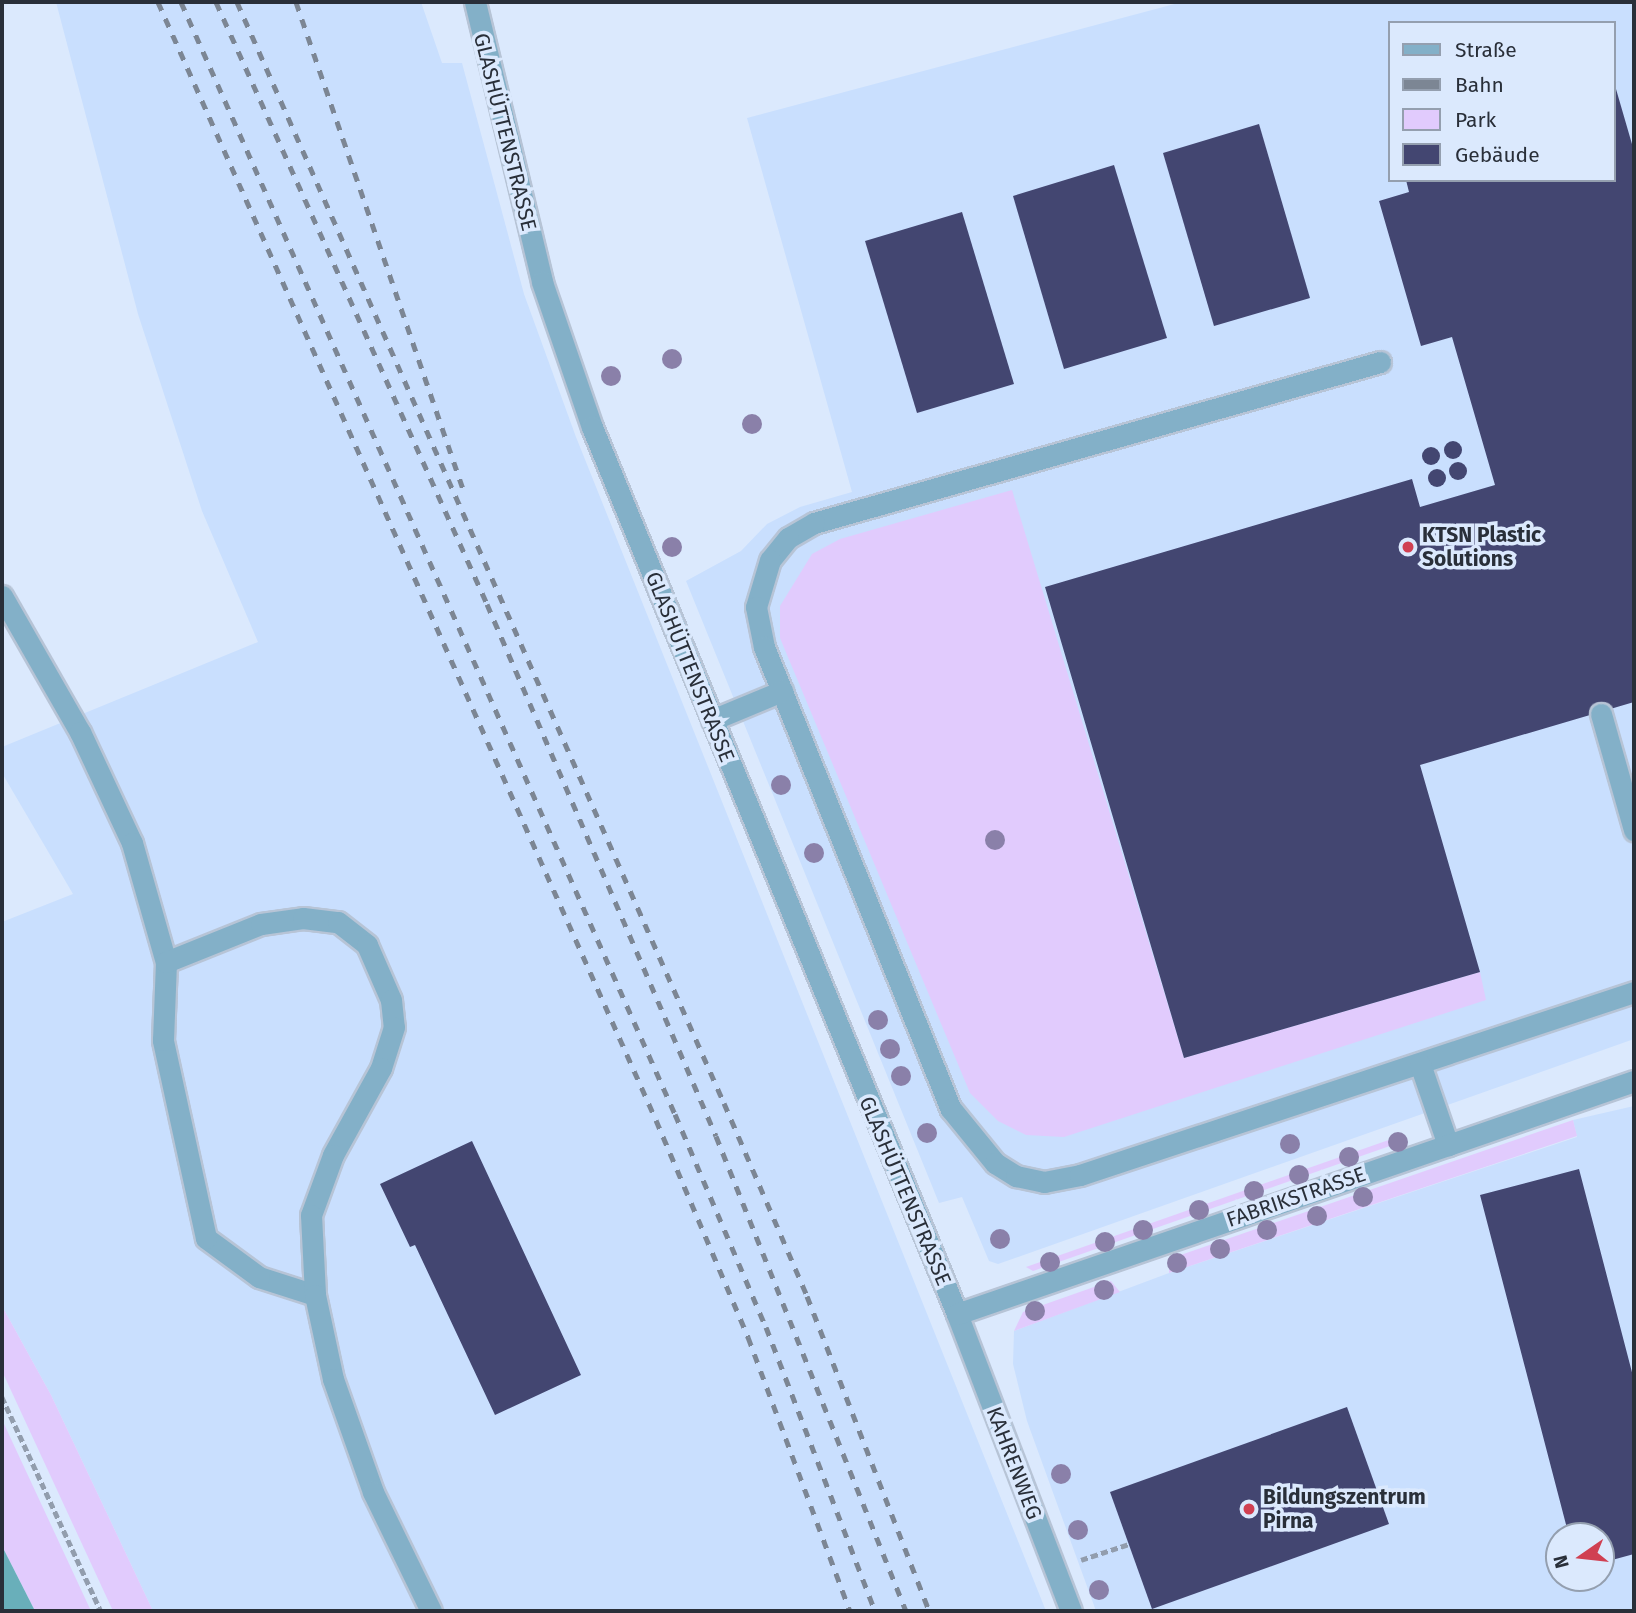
<!DOCTYPE html>
<html>
<head>
<meta charset="utf-8">
<style>
	body { margin:0 }
	#map { position:relative; width:1636px; height:1613px; overflow:hidden; background:#dbe9fd; font-family:"Fira Sans",sans-serif }
	div>[style] { position:absolute }
	[style*='--x'] { left:calc(var(--x)*1px); top:calc(var(--y)*1px); width:calc(var(--w)*1px); rotate:calc(var(--a)*1deg) }
	.built>* { inset:0; background:#c9dffe }
	.green>* { inset:0; background:#e1cbfd }
	.water>* { inset:0; background:#69afba }
	.building>* { inset:0; background:#434671 }
	.round { border-radius:50% }
	.path>* { height:4.5px; margin-top:-2.25px; transform-origin:0; background:repeating-linear-gradient(90deg,#929dad 0 7px,transparent 0 10.5px) }
	.roads { filter:drop-shadow(2px 0 #b7c4d6) drop-shadow(-2px 0 #b7c4d6) drop-shadow(0 2px #b7c4d6) drop-shadow(0 -2px #b7c4d6) }
	.minor>* { height:21px; margin:-10.5px; padding:0 10.5px; transform-origin:10.5px; border-radius:10.5px; background:#83b0c8 }
	.rail>* { height:5px; margin-top:-2.5px; transform-origin:0; background:repeating-linear-gradient(90deg,#7c8694 0 9px,transparent 0 18px) }
	.trees>* { width:20px; height:20px; margin:-10px; border-radius:50%; background:#8a80a9 }
	.dots>* { width:19px; height:19px; translate:-50% -50%; box-sizing:border-box; border:4px solid #dbe9fd; border-radius:50% }
	span { translate:-50% -50%; white-space:nowrap; text-align:center; line-height:1.15; -webkit-text-stroke:7px #dbe9fd; paint-order:stroke }
	.street-label { font-size:21px; color:#292f39 }
	.poi-label { font-size:21px; color:#292f39; font-weight:700 }
	.left { translate:0 -50%; text-align:left }
	.frame { position:absolute; inset:0; border:4px solid #292f39; pointer-events:none }
	.legend { position:absolute; left:1388px; top:21px; width:228px; height:161px; box-sizing:border-box; background:#dbe9fd; border:2px solid #949faf; margin:0; padding:9px 12px; list-style:none; font-size:21px; color:#292f39 }
	.legend li { display:flex; align-items:center; gap:14px; height:35px }
	.legend b { width:35px; border:2px solid #949faf }
	.north { position:absolute; left:1545px; top:1522px; width:70px; height:70px; box-sizing:border-box; background:#dbe9fd; border:2px solid #949faf; border-radius:50%; rotate:256deg; font-size:19px; font-weight:700; line-height:28px; text-align:center; color:#292f39 }
	.north::after { content:''; display:block; margin:auto; width:24px; height:32px; background:#d04052; clip-path:polygon(50% 0,100% 100%,50% 72%,0 100%) }
</style>
</head>
<body>
<div id="map">
	<div class="built">
		<div style="clip-path:polygon(56px 2px,421px 2px,442px 63px,462px 63px,524px 294px,576px 437px,1046px 1611px,153px 1611px,51px 1395px,2px 1306px,2px 922px,73px 894px,2px 773px,2px 747px,258px 642px,202px 511px,138px 314px)"></div>
		<div style="clip-path:polygon(evenodd,1182px 2px,1634px 2px,1634px 1039px,998px 1264px,989px 1261px,962px 1197px,939px 1203px,686px 581px,741px 551px,767px 524px,800px 507px,852px 492px,747px 118px,1182px 2px,1389px 23px,1613px 23px,1613px 180px,1389px 180px,1389px 23px)"></div>
		<div style="clip-path:polygon(evenodd,1634px 1106px,1634px 1611px,1096px 1611px,1027px 1421px,1013px 1364px,1014px 1331px,1169px 1273px,1577px 1137px,1573px 1120px,1634px 1106px,1559px 1536px,1601px 1536px,1601px 1578px,1559px 1578px,1559px 1536px)"></div>
	</div>
	<div class="green">
		<div style="clip-path:polygon(1012px 490px,1184px 1058px,1480px 972px,1486px 1000px,1064px 1137px,1026px 1135px,998px 1121px,970px 1093px,780px 638px,780px 606px,812px 554px,840px 539px)"></div>
		<div style="clip-path:polygon(1573px 1120px,1577px 1136px,1169px 1273px,1169px 1259px)"></div>
		<div style="clip-path:polygon(1403px 1135px,1404px 1141px,1033px 1271px,1026px 1267px)"></div>
		<div style="clip-path:polygon(1111px 1281px,1120px 1292px,1014px 1331px,1023px 1312px)"></div>
		<div style="clip-path:polygon(2px 1306px,51px 1395px,153px 1611px,113px 1611px,2px 1371px)"></div>
		<div style="clip-path:polygon(2px 1419px,5px 1426px,91px 1611px,35px 1611px,2px 1546px)"></div>
	</div>
	<div class="water">
		<div style="clip-path:polygon(2px 1546px,35px 1611px,2px 1611px)"></div>
	</div>
	<div class="building">
		<div style="clip-path:polygon(1616px 89px,1634px 151px,1634px 702px,1420px 765px,1480px 972px,1184px 1058px,1045px 587px,1412px 479px,1420px 507px,1495px 485px,1452px 337px,1421px 346px,1379px 201px,1409px 192px,1406px 180px,1613px 180px)"></div>
		<div style="clip-path:polygon(1259px 124px,1310px 298px,1214px 326px,1163px 153px)"></div>
		<div style="clip-path:polygon(1114px 165px,1167px 338px,1064px 369px,1013px 196px)"></div>
		<div style="clip-path:polygon(962px 212px,1014px 384px,917px 413px,865px 241px)"></div>
		<div class="round" style="left:1444px;top:441px;width:18px;height:18px"></div>
		<div class="round" style="left:1422px;top:447px;width:18px;height:18px"></div>
		<div class="round" style="left:1449px;top:462px;width:18px;height:18px"></div>
		<div class="round" style="left:1428px;top:469px;width:18px;height:18px"></div>
		<div style="clip-path:polygon(472px 1141px,581px 1375px,495px 1415px,415px 1245px,410px 1247px,380px 1184px)"></div>
		<div style="clip-path:polygon(1579px 1169px,1634px 1380px,1634px 1554px,1601px 1563px,1601px 1536px,1569px 1536px,1480px 1195px)"></div>
		<div style="clip-path:polygon(1347px 1407px,1389px 1524px,1152px 1609px,1110px 1492px)"></div>
	</div>
	<div class="path">
		<div style="--x:2;--y:1397;--w:236;--a:65.2"></div>
		<div style="--x:1081;--y:1560;--w:51;--a:-18.4"></div>
	</div>
	<div class="roads">
		<div class="minor">
			<div style="--x:475;--y:2;--w:288;--a:76.5"></div>
			<div style="--x:542;--y:282;--w:153;--a:71"></div>
			<div style="--x:592;--y:427;--w:959;--a:67.63"></div>
			<div style="--x:957;--y:1314;--w:318;--a:69"></div>
			<div style="--x:1380;--y:362;--w:588;--a:164.12"></div>
			<div style="--x:814;--y:523;--w:30;--a:150"></div>
			<div style="--x:788;--y:538;--w:28;--a:129"></div>
			<div style="--x:770;--y:560;--w:49;--a:106.6"></div>
			<div style="--x:756;--y:607;--w:41;--a:78.7"></div>
			<div style="--x:764;--y:647;--w:498;--a:68"></div>
			<div style="--x:951;--y:1109;--w:70;--a:50.8"></div>
			<div style="--x:995;--y:1163;--w:25;--a:32"></div>
			<div style="--x:1016;--y:1176;--w:29;--a:12"></div>
			<div style="--x:1044;--y:1182;--w:37;--a:-11"></div>
			<div style="--x:1080;--y:1175;--w:583;--a:-18.28"></div>
			<div style="--x:2;--y:596;--w:157;--a:60.2"></div>
			<div style="--x:80;--y:732;--w:123;--a:64.9"></div>
			<div style="--x:132;--y:843;--w:124;--a:74.1"></div>
			<div style="--x:1601;--y:714;--w:121;--a:74.1"></div>
			<div style="--x:712;--y:720;--w:76;--a:-22.5"></div>
			<div style="--x:1420;--y:1064;--w:86;--a:70.9"></div>
			<div style="--x:315;--y:1295;--w:59;--a:-162.2"></div>
			<div style="--x:259;--y:1277;--w:66;--a:-143.7"></div>
			<div style="--x:206;--y:1238;--w:203;--a:-102.3"></div>
			<div style="--x:163;--y:1040;--w:78;--a:-87.8"></div>
			<div style="--x:166;--y:962;--w:102;--a:-21.8"></div>
			<div style="--x:261;--y:924;--w:42;--a:-8.1"></div>
			<div style="--x:303;--y:918;--w:35;--a:7"></div>
			<div style="--x:338;--y:922;--w:37;--a:38"></div>
			<div style="--x:367;--y:945;--w:60;--a:66.4"></div>
			<div style="--x:391;--y:1000;--w:27;--a:84"></div>
			<div style="--x:394;--y:1027;--w:43;--a:107.6"></div>
			<div style="--x:381;--y:1068;--w:99;--a:118.9"></div>
			<div style="--x:333;--y:1155;--w:64;--a:110.1"></div>
			<div style="--x:311;--y:1215;--w:80;--a:87.1"></div>
			<div style="--x:315;--y:1295;--w:86;--a:77.9"></div>
			<div style="--x:333;--y:1379;--w:120;--a:70.5"></div>
			<div style="--x:373;--y:1492;--w:132;--a:64"></div>
			<div style="--x:957;--y:1314;--w:716;--a:-18.99"></div>
		</div>
	</div>
	<div class="rail">
		<div style="--x:158;--y:2;--w:1224;--a:65.99"></div>
		<div style="--x:656;--y:1120;--w:236;--a:67"></div>
		<div style="--x:748;--y:1337;--w:292;--a:69.6"></div>
		<div style="--x:181;--y:2;--w:1217;--a:66.05"></div>
		<div style="--x:675;--y:1114;--w:232;--a:66.9"></div>
		<div style="--x:766;--y:1327;--w:304;--a:69"></div>
		<div style="--x:216;--y:2;--w:660;--a:65.76"></div>
		<div style="--x:487;--y:604;--w:579;--a:66.71"></div>
		<div style="--x:716;--y:1136;--w:512;--a:68.2"></div>
		<div style="--x:237;--y:2;--w:1204;--a:66.14"></div>
		<div style="--x:724;--y:1103;--w:210;--a:66.7"></div>
		<div style="--x:807;--y:1296;--w:338;--a:68.8"></div>
		<div style="--x:296;--y:2;--w:515;--a:71.07"></div>
	</div>
	<div class="trees">
		<div style="left:672px;top:359px"></div>
		<div style="left:611px;top:376px"></div>
		<div style="left:752px;top:424px"></div>
		<div style="left:672px;top:547px"></div>
		<div style="left:781px;top:785px"></div>
		<div style="left:995px;top:840px"></div>
		<div style="left:814px;top:853px"></div>
		<div style="left:878px;top:1020px"></div>
		<div style="left:890px;top:1049px"></div>
		<div style="left:901px;top:1076px"></div>
		<div style="left:927px;top:1133px"></div>
		<div style="left:1398px;top:1142px"></div>
		<div style="left:1290px;top:1144px"></div>
		<div style="left:1349px;top:1157px"></div>
		<div style="left:1299px;top:1175px"></div>
		<div style="left:1254px;top:1191px"></div>
		<div style="left:1363px;top:1197px"></div>
		<div style="left:1199px;top:1210px"></div>
		<div style="left:1317px;top:1216px"></div>
		<div style="left:1143px;top:1230px"></div>
		<div style="left:1267px;top:1230px"></div>
		<div style="left:1000px;top:1239px"></div>
		<div style="left:1105px;top:1242px"></div>
		<div style="left:1220px;top:1249px"></div>
		<div style="left:1050px;top:1262px"></div>
		<div style="left:1177px;top:1263px"></div>
		<div style="left:1104px;top:1290px"></div>
		<div style="left:1035px;top:1311px"></div>
		<div style="left:1061px;top:1474px"></div>
		<div style="left:1078px;top:1530px"></div>
		<div style="left:1099px;top:1590px"></div>
	</div>
	<div class="dots">
		<div style="left:1408px;top:547px;background:#d04052"></div>
		<div style="left:1249px;top:1509px;background:#d04052"></div>
	</div>
	<div class="street-label">
		<span style="left:505px;top:132px;rotate:76deg">GLASHÜTTENSTRASSE</span>
		<span style="left:690px;top:667px;rotate:68deg">GLASHÜTTENSTRASSE</span>
		<span style="left:905px;top:1191px;rotate:67deg">GLASHÜTTENSTRASSE</span>
		<span style="left:1296px;top:1197px;rotate:-19deg">FABRIKSTRASSE</span>
		<span style="left:1014px;top:1463px;rotate:69deg">KAHRENWEG</span>
	</div>
	<div class="poi-label">
		<span class="left" style="left:1422px;top:547px">KTSN Plastic<br>Solutions</span>
		<span class="left" style="left:1263px;top:1509px">Bildungszentrum<br>Pirna</span>
	</div>
	<div class="frame"></div>
	<ul class="legend">
	<li><b style="height:9px;background:#83b0c8"></b>Straße</li>
	<li><b style="height:9px;background:#7c8694"></b>Bahn</li>
	<li><b style="height:19px;background:#e1cbfd"></b>Park</li>
	<li><b style="height:19px;background:#434671"></b>Gebäude</li>
	</ul>
	<div class="north">N</div>
</div>
</body>
</html>
